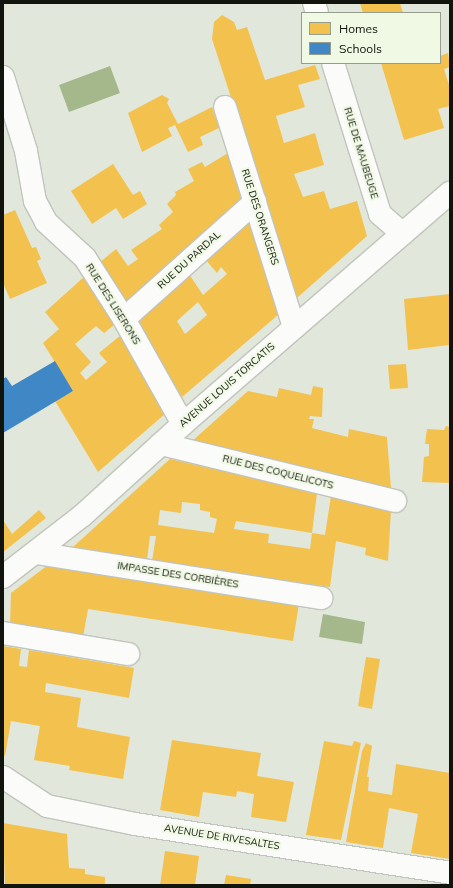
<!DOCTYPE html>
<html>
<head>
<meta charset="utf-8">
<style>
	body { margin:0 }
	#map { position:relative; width:453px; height:888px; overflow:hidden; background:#e2e7dc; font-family:Mulish,sans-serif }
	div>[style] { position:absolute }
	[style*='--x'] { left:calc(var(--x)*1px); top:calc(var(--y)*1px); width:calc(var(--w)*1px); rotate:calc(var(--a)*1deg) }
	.water>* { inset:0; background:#a5b88c }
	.homes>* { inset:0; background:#f2c14e }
	.schools>* { inset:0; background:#3f88c5 }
	.roads { filter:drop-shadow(1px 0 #c0c4bc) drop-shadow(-1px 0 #c0c4bc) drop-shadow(0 1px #c0c4bc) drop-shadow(0 -1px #c0c4bc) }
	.street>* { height:22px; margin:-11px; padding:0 11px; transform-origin:11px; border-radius:11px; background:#fbfbfa }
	span { translate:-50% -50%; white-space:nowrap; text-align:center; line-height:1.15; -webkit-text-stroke:4px #f0f9e4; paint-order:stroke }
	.street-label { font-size:10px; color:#11140d }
	.frame { position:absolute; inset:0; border:4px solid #11140d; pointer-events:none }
	.legend { position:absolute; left:301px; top:12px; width:140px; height:52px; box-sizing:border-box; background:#f0f9e4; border:1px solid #979d8e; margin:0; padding:5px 7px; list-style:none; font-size:12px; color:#11140d }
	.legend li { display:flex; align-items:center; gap:8px; height:20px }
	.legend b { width:20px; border:1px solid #979d8e }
</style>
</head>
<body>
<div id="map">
	<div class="water">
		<div style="clip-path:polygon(110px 66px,120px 93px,69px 112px,59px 85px)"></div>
		<div style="clip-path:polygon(323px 614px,365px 622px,362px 644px,319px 637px)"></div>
	</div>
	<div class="homes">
		<div style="clip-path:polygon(360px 3px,400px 3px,403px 13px,363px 13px)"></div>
		<div style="clip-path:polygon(222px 15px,234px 22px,237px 30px,247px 27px,265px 80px,315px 65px,320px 79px,298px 85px,305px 107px,276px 116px,284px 143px,315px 133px,324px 165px,294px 174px,303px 197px,324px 191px,330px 209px,357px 201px,367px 236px,298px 297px,296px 297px,212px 39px,214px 22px)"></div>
		<div style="clip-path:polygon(448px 53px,450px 67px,444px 69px,450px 88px,450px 106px,438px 109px,444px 128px,404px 140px,381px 63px,440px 63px,440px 56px)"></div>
		<div style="clip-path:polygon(162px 95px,169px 99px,167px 103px,178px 124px,212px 107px,219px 128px,200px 137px,203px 145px,188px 152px,175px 125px,168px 128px,172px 136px,142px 152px,128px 113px)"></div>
		<div style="clip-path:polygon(228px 153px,241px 198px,126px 302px,99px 263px,116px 249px,128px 266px,138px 259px,131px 250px,162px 229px,159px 225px,173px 212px,167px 204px,176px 195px,175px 192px,194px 181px,188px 169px,202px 162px,205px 167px)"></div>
		<div style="clip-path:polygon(113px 164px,133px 195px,140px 191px,147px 204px,123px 219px,116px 208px,92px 224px,71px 191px)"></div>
		<div style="clip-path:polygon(15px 210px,32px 248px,36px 247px,41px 259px,37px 261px,47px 283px,10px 299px,3px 283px,3px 215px)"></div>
		<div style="clip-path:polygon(evenodd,247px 221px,250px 221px,279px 314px,182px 397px,136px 321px,189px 274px,203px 295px,227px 274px,221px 267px,217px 273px,205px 259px,247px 221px,198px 302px,207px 315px,185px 334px,177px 321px,198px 302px)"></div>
		<div style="clip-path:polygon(85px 276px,114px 325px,104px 333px,96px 326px,75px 344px,91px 362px,80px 373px,86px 380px,107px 362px,99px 353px,121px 335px,166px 413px,98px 472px,55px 401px,73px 391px,43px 343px,59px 329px,45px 312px)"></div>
		<div style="clip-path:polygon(450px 294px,449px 345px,408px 350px,404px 299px)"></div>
		<div style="clip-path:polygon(406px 364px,408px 388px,390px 389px,388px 365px)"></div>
		<div style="clip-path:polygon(313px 386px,323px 388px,322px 417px,310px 416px,309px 419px,314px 419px,312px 428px,348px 437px,349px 429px,387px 437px,391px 488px,190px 443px,248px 391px,277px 397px,279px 388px,311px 395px)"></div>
		<div style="clip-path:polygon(446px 426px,450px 427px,450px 483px,422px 482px,424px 457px,429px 456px,429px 444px,425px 444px,427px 429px,444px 430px)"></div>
		<div style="clip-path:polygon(evenodd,170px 459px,317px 493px,312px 533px,325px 535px,331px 496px,391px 510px,388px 561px,365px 555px,366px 548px,336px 541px,330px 587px,152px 561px,156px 536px,150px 536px,147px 560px,74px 549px,73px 547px,170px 459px,182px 502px,200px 504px,200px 510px,210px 512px,210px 517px,217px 519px,214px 533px,158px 525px,160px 510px,181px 513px,182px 502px,170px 459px,236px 521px,312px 533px,310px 549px,268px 543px,269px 534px,234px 529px,236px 521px)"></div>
		<div style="clip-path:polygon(39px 510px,46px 518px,3px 552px,3px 520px,12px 534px)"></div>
		<div style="clip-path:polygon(48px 565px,299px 604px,293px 641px,88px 609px,83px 637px,10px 625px,11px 593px)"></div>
		<div style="clip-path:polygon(3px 646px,21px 649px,19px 666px,27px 667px,29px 650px,134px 668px,129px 698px,46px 683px,45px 692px,81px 698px,77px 727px,130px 737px,123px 779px,69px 770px,70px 766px,34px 760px,40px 726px,11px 721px,5px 756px,3px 754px)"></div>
		<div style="clip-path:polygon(366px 657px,380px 659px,372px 709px,358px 706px)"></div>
		<div style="clip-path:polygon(172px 740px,261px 753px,257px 776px,294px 782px,286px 822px,251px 817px,254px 794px,237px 791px,236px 797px,203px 792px,199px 817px,160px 810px)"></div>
		<div style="clip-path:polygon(324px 741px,352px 746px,354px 741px,361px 743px,341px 840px,306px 835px)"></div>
		<div style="clip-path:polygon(366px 743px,372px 746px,367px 777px,369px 777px,368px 791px,392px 795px,396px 764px,450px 773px,450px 859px,411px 853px,418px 814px,389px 808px,383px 848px,346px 842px,362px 751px)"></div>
		<div style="clip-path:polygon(3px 823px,67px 834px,69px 868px,85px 869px,85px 874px,105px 877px,105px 885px,5px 885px)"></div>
		<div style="clip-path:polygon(165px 851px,199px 856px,195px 885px,160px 885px)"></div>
		<div style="clip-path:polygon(226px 875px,251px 879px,250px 885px,224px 885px)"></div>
	</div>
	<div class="schools">
		<div style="clip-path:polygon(55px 361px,73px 391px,3px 433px,3px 379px,6px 377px,12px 386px)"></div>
	</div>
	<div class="roads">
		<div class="street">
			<div style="--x:314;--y:3;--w:10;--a:73"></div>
			<div style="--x:333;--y:63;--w:158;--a:72.7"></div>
			<div style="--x:380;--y:214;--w:30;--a:41"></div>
			<div style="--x:3;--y:77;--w:77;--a:72.7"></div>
			<div style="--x:26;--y:151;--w:51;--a:79.8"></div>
			<div style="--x:35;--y:201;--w:24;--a:62"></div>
			<div style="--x:46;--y:222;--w:53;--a:42.7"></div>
			<div style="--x:85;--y:258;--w:72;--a:57.4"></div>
			<div style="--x:124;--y:319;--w:120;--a:60.7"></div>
			<div style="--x:225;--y:107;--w:231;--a:72.6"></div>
			<div style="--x:124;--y:319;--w:176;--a:-41.8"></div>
			<div style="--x:161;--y:444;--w:241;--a:13.7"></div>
			<div style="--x:36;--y:553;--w:289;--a:9"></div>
			<div style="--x:3;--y:577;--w:101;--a:-37.8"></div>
			<div style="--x:83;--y:515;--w:135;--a:-42.3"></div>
			<div style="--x:183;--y:424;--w:353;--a:-40.9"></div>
			<div style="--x:3;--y:633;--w:127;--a:9.5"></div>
			<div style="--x:3;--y:777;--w:53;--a:33.4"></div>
			<div style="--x:47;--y:806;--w:90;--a:11.6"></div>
			<div style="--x:135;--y:824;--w:319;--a:8.8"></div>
		</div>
	</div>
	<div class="street-label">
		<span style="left:361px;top:153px;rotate:73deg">RUE DE MAUBEUGE</span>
		<span style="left:260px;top:217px;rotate:72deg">RUE DES ORANGERS</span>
		<span style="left:189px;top:260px;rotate:-42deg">RUE DU PARDAL</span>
		<span style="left:113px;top:304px;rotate:58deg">RUE DES LISERONS</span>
		<span style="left:227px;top:385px;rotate:-41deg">AVENUE LOUIS TORCATIS</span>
		<span style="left:278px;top:472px;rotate:14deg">RUE DES COQUELICOTS</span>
		<span style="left:178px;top:575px;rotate:9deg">IMPASSE DES CORBIÈRES</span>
		<span style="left:222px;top:837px;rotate:9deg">AVENUE DE RIVESALTES</span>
	</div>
	<div class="frame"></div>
	<ul class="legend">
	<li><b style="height:11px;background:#f2c14e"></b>Homes</li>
	<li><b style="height:11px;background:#3f88c5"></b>Schools</li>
	</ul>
</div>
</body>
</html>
